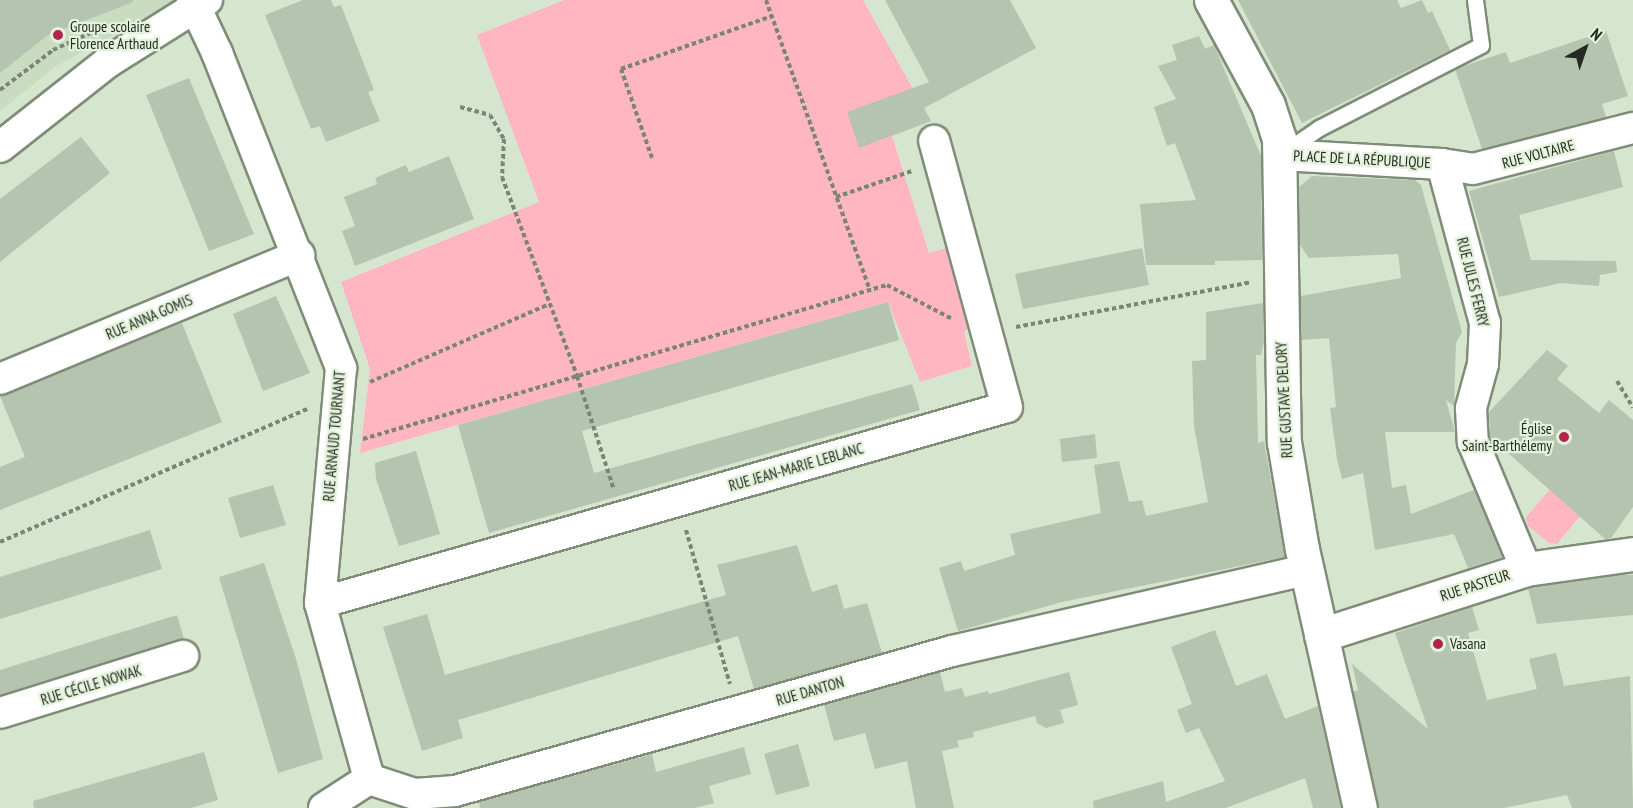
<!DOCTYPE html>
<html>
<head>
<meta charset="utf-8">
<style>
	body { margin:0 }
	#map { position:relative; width:1633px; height:808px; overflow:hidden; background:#d6e5ce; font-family:"PT Sans Narrow",sans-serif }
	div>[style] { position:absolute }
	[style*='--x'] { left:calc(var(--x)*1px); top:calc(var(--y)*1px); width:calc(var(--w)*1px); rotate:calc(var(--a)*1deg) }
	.built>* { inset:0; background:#c9dcbf }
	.green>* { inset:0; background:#ffb6c0 }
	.building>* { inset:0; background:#b5c4ae }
	.path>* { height:4px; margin-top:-2px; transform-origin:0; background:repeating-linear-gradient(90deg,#7b8575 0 4.5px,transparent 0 7.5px) }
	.roads { filter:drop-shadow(2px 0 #7f8d78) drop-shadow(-2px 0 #7f8d78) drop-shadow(0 2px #7f8d78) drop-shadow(0 -2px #7f8d78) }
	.service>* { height:15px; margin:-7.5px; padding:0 7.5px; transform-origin:7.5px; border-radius:7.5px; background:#fff }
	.minor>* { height:30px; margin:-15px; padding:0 15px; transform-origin:15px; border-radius:15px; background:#fff }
	.tertiary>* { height:33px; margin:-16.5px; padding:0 16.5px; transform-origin:16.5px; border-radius:16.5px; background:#fff }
	.dots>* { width:16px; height:16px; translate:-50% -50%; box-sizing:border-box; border:3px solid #e3f2db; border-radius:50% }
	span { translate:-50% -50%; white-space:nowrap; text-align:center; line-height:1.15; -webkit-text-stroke:4.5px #e3f2db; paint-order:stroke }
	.poi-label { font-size:15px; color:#242a21 }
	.left { translate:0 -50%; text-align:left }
	.right { translate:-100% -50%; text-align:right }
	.street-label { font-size:15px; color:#242a21 }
	.north { position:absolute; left:1555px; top:18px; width:60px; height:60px; -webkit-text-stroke:4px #e3f2db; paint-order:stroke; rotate:40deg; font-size:16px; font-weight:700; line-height:24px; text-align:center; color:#242a21 }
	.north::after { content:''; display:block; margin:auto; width:21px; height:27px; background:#242a21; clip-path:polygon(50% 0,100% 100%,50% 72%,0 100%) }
</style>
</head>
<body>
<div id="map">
	<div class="built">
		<div style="clip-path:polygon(0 0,174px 0,174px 3px,56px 66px,0 111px)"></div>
	</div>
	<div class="green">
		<div style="clip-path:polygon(564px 0,863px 0,931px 121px,892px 136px,929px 253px,954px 246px,974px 322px,964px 332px,972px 366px,920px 382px,888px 302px,360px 453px,370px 369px,341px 282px,539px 202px,477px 35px)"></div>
		<div style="clip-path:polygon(1554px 485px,1581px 515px,1557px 544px,1549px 543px,1528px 526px,1526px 517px)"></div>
	</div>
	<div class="building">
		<div style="clip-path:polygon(0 0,133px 0,133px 2px,48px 35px,0 73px)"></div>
		<div style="clip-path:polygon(303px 0,331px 0,334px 7px,341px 5px,374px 90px,368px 92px,380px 121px,326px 142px,320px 126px,311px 129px,265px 15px)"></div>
		<div style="clip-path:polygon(885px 0,1010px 0,1036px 48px,924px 108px,931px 121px,859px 148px,847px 112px,929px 82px)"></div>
		<div style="clip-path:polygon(1238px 0,1397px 0,1401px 8px,1422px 0,1428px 13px,1432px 11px,1450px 50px,1302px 123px)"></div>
		<div style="clip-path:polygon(1606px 31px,1628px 96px,1602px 104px,1606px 117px,1482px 149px,1455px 69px,1506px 52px,1510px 63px)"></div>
		<div style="clip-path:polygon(1199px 36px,1205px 49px,1214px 45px,1261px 156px,1262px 260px,1215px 261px,1215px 265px,1146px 265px,1140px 204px,1196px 200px,1175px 143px,1167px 146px,1154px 107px,1176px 99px,1158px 66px,1177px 60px,1172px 45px)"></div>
		<div style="clip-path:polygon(189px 78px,254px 234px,209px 251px,146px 95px)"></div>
		<div style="clip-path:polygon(81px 137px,110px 173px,0 262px,0 199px)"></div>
		<div style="clip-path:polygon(1614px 151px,1623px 187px,1519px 215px,1531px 260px,1616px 261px,1617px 272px,1600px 275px,1599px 286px,1561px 283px,1499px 297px,1469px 191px)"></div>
		<div style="clip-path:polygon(449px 156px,474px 219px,355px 266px,342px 231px,355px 226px,344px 197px,377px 184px,375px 178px,406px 165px,409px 172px)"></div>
		<div style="clip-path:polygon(1312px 176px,1415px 180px,1421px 185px,1462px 332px,1456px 343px,1454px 406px,1446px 400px,1455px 432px,1385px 432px,1392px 488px,1406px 485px,1411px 514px,1474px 490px,1502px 557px,1468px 568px,1454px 534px,1375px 550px,1363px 473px,1342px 479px,1337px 459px,1330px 408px,1336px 407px,1329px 338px,1301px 340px,1300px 296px,1401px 278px,1398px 254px,1309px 258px,1299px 243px,1299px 187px)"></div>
		<div style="clip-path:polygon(1142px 248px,1149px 285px,1023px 309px,1015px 274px)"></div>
		<div style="clip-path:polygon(276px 296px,310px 373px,263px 391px,233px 314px)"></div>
		<div style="clip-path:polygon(888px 302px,899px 340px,582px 431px,594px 473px,912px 384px,920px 410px,489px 533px,458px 425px)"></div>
		<div style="clip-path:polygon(1263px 303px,1264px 341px,1261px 355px,1256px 355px,1258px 443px,1264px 441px,1285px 557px,1062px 602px,958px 631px,939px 568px,961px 561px,964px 571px,1015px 555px,1010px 534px,1101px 513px,1094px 465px,1119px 461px,1129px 502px,1142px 500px,1146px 516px,1208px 502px,1194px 426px,1192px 361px,1206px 360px,1206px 312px)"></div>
		<div style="clip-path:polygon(182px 323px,222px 422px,0 510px,0 467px,25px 457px,0 396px)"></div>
		<div style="clip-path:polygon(1547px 350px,1568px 366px,1557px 379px,1599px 413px,1609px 400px,1633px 420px,1633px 507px,1611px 538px,1605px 539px,1490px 437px,1489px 412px)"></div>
		<div style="clip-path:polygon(1095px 434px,1097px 458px,1062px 462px,1060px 439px)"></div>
		<div style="clip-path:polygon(416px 451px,440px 534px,399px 546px,376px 479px,375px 463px)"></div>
		<div style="clip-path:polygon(273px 485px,286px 525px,240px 538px,228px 498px)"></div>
		<div style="clip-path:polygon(150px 530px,162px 569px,0 619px,0 577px)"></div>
		<div style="clip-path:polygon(797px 545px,812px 592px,837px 584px,844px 609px,867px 603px,882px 653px,754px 689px,738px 636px,458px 720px,463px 738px,422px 751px,383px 627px,427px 614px,445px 675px,726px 595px,717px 565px)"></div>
		<div style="clip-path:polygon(264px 563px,296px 659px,323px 759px,278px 773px,219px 577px)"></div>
		<div style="clip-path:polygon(1621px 575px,1633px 575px,1633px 615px,1537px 624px,1528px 588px)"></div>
		<div style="clip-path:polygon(1472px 607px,1479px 630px,1468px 633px,1487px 700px,1537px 689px,1529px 659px,1556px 653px,1564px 686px,1630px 676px,1633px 808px,1572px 808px,1567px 795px,1504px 808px,1378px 808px,1353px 692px,1358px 690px,1352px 664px,1428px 729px,1395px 633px)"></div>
		<div style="clip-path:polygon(177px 615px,184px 639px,0 695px,0 670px)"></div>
		<div style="clip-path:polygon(1215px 630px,1236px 686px,1267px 674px,1285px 719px,1318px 706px,1341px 808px,1313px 808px,1305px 778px,1226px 808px,1094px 808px,1093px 801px,1163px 781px,1166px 802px,1225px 781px,1199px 728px,1186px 733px,1177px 710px,1192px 704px,1171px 647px)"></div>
		<div style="clip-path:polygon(940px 672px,945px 692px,962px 688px,965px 697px,988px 691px,989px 694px,1069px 672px,1078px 705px,1060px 710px,1064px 723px,1046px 728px,1037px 723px,1035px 716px,973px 732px,974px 737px,957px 741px,959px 747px,942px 751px,954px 808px,916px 808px,907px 761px,875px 769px,865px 733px,834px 741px,824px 705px)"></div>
		<div style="clip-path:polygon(798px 744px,810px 786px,776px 795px,764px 754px)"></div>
		<div style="clip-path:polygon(744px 747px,751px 774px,709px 786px,714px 803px,695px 808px,480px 808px,479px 802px,652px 754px,656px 772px)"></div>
		<div style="clip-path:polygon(204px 752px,218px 800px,191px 808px,34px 808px,33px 801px)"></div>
	</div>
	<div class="path">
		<div style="--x:766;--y:0;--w:308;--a:70.3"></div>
		<div style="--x:0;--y:90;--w:66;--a:-37"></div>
		<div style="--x:53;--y:50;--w:48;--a:-24.4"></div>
		<div style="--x:460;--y:107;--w:31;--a:15"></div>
		<div style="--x:490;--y:115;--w:28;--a:60"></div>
		<div style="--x:504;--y:139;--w:38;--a:93"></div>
		<div style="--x:502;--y:177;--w:213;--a:69.3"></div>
		<div style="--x:577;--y:376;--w:120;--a:72"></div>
		<div style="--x:652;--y:158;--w:94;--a:-109.2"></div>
		<div style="--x:621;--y:69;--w:160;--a:-19.3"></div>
		<div style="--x:836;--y:197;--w:80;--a:-18.9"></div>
		<div style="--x:1016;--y:327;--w:239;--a:-10.8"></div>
		<div style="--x:1617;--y:381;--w:31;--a:59"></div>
		<div style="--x:370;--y:382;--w:195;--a:-23.5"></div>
		<div style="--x:363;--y:439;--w:546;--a:-16.38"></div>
		<div style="--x:887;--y:285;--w:73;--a:27.6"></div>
		<div style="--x:686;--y:530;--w:160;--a:74.1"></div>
		<div style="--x:0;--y:542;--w:335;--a:-23.4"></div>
	</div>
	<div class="roads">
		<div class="service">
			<div style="--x:1283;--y:153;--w:44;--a:-34.8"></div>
			<div style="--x:1319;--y:128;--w:182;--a:-27.1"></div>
			<div style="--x:1481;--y:45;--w:45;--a:-97.6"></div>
		</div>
		<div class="minor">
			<div style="--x:192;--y:0;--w:59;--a:64.7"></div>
			<div style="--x:217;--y:53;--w:339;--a:68.5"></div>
			<div style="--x:341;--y:368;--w:236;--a:95.1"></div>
			<div style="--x:320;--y:603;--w:183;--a:74.4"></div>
			<div style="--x:0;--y:147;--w:137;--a:-38.2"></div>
			<div style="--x:108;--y:62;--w:117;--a:-32.1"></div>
			<div style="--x:1281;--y:155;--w:161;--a:3.2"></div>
			<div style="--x:1442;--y:164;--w:31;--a:9"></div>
			<div style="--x:1473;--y:169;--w:165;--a:-14.4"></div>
			<div style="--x:1442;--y:164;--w:165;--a:74.9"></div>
			<div style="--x:1485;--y:323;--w:41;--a:92.8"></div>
			<div style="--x:1483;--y:364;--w:46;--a:105.3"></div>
			<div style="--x:1471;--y:408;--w:34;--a:87"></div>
			<div style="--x:1473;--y:442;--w:138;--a:67.3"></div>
			<div style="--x:0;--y:379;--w:324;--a:-22.5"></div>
			<div style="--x:320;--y:603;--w:714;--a:-15.92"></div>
			<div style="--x:1007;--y:407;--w:276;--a:-105.3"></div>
			<div style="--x:0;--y:713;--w:192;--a:-17.3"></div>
			<div style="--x:369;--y:779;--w:48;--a:18.1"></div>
			<div style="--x:415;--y:794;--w:40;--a:-4.3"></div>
			<div style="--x:455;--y:791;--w:516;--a:-15.73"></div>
			<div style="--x:952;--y:651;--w:364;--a:-12.9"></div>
			<div style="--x:324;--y:808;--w:54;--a:-32.8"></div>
		</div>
		<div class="tertiary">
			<div style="--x:1211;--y:0;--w:119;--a:61.5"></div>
			<div style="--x:1268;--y:105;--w:35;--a:72"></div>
			<div style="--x:1279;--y:138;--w:304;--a:89.1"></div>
			<div style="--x:1284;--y:442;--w:109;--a:80.5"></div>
			<div style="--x:1302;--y:549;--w:265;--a:77.4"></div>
			<div style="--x:1321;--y:635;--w:215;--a:-17.8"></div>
			<div style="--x:1526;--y:569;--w:108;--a:-8"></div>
		</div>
	</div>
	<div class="dots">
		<div style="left:58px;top:35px;background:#b4234e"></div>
		<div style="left:1564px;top:437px;background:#b4234e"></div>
		<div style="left:1438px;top:644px;background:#b4234e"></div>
	</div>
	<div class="poi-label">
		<span class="left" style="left:70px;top:35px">Groupe scolaire<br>Florence Arthaud</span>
		<span class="right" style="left:1552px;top:437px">Église<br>Saint-Barthélemy</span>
		<span class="left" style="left:1450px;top:644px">Vasana</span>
	</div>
	<div class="street-label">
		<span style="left:1538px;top:154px;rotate:-15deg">RUE VOLTAIRE</span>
		<span style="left:1362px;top:159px;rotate:3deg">PLACE DE LA RÉPUBLIQUE</span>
		<span style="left:1473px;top:282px;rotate:76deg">RUE JULES FERRY</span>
		<span style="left:149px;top:317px;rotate:-23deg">RUE ANNA GOMIS</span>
		<span style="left:1284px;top:400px;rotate:-93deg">RUE GUSTAVE DELORY</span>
		<span style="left:334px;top:436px;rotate:-85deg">RUE ARNAUD TOURNANT</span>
		<span style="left:796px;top:467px;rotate:-16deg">RUE JEAN-MARIE LEBLANC</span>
		<span style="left:1475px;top:585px;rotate:-18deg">RUE PASTEUR</span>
		<span style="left:91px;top:685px;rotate:-17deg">RUE CÉCILE NOWAK</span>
		<span style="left:810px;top:691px;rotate:-16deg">RUE DANTON</span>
	</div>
	<div class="north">N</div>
</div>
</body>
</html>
